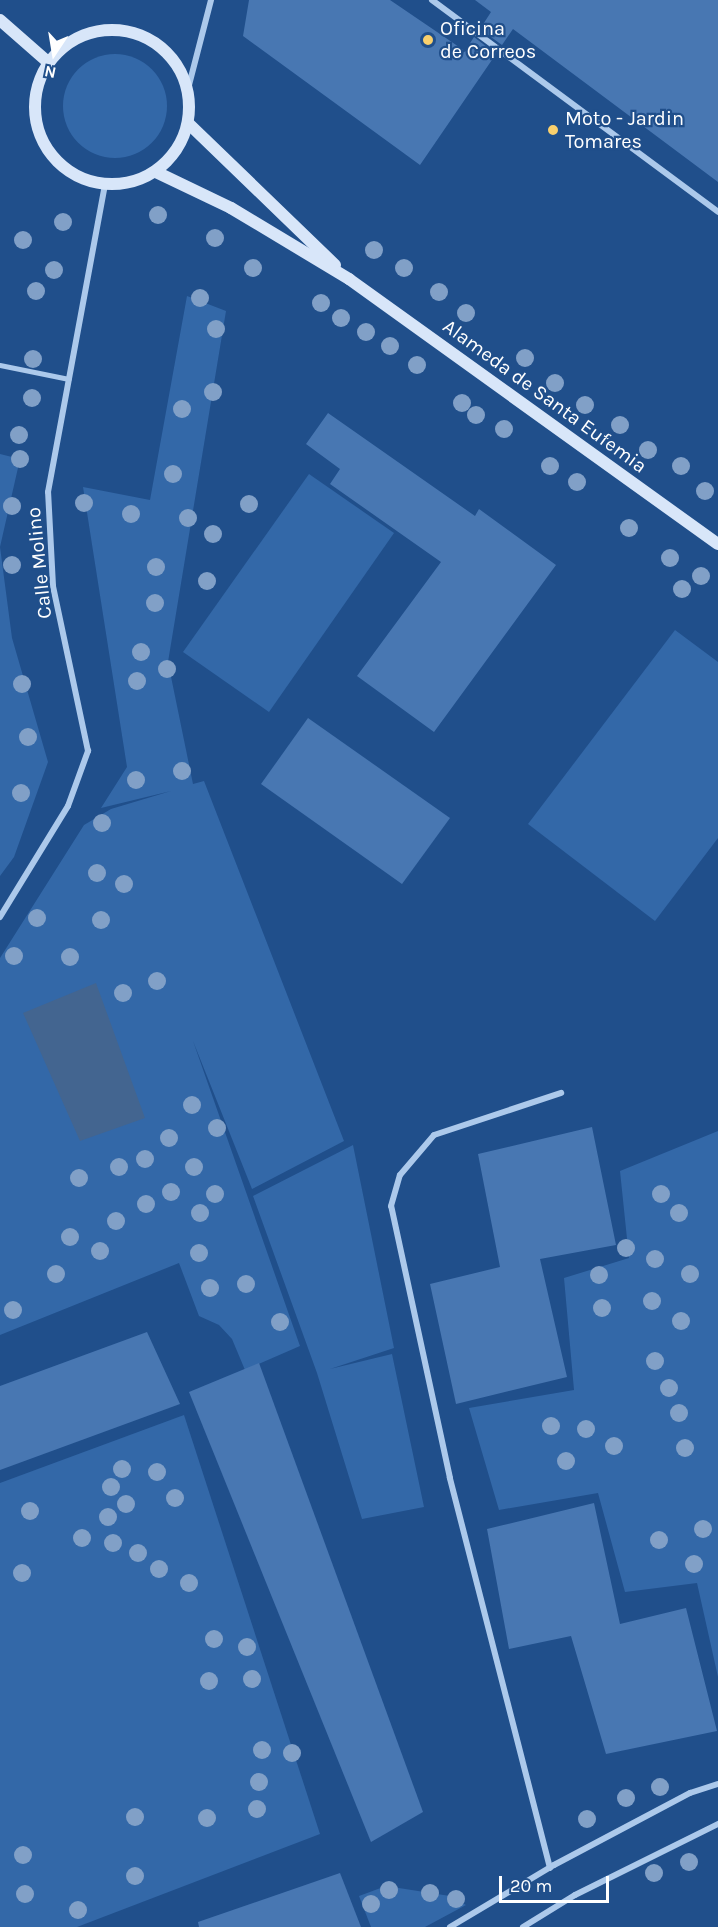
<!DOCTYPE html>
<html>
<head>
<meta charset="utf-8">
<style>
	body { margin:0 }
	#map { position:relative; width:718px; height:1927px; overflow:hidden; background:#204f8b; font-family:Karla,sans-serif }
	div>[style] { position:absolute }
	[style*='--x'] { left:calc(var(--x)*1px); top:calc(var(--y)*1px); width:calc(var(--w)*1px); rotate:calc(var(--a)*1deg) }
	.green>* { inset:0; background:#3368a8 }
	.round { border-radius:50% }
	.water>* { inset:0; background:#436590 }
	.building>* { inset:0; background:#4877b2 }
	.lane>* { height:4.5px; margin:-2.25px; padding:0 2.25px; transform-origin:2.25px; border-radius:2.25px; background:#acc9eb }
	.street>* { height:6px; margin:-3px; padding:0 3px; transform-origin:3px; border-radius:3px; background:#acc9eb }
	.secondary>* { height:12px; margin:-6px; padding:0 6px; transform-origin:6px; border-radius:6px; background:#d8e6f9 }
	.secondary>.ring { margin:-6px; padding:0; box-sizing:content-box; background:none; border:12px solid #d8e6f9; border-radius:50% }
	.trees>* { width:18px; height:18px; margin:-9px; border-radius:50%; background:#81a0c7 }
	.dots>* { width:16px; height:16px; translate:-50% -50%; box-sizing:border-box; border:3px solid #204f8b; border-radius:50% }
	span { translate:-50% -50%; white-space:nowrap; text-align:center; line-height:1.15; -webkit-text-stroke:4.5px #204f8b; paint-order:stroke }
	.poi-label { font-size:20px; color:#fff }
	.left { translate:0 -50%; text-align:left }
	.street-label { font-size:20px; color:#fff }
	.north { position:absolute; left:24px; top:24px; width:60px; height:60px; -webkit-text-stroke:4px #204f8b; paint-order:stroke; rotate:192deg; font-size:16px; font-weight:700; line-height:24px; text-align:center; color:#fff }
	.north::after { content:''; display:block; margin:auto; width:21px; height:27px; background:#fff; clip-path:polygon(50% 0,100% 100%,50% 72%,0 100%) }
	.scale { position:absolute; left:499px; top:1876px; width:110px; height:27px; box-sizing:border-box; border:3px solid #fff; border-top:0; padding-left:8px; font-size:18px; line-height:21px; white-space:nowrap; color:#fff; -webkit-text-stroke:4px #204f8b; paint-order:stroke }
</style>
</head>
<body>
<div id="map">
	<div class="green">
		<div class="round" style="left:63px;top:54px;width:104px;height:104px"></div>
		<div style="clip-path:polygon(187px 296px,226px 311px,168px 662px,193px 784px,204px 781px,344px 1141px,252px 1189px,193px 1041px,300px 1346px,245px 1370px,232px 1339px,219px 1325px,199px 1316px,179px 1263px,0 1335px,0 958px,84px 825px,111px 809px,171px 791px,101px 808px,127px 767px,83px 487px,150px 500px)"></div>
		<div style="clip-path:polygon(0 454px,20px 459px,0 547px,12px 638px,48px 762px,14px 857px,0 876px)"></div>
		<div style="clip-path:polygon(309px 474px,394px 533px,269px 712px,183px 652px)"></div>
		<div style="clip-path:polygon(675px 630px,718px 662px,718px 838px,655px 921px,528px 824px)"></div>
		<div style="clip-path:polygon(718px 1131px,718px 1677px,697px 1583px,625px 1592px,598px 1493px,499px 1510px,469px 1408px,574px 1390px,564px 1278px,629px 1258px,620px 1171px)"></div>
		<div style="clip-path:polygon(353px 1145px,394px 1348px,330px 1369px,392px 1354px,424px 1507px,362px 1519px,317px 1373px,253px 1196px)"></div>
		<div style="clip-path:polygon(184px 1415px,320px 1834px,77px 1927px,0 1927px,0 1483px)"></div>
		<div style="clip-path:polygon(386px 1886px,450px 1896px,466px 1905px,425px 1927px,371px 1927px,359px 1896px)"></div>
	</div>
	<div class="water">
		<div style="clip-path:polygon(96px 983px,145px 1118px,80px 1141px,23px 1013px)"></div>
	</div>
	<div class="building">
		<div style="clip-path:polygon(249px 0,390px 0,465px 51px,474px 37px,496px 54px,420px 165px,243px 36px)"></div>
		<div style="clip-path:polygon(475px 0,718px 0,718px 182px,513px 29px,502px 45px,480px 29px,491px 12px)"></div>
		<div style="clip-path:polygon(328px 413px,475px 516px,479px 509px,556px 565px,434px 732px,357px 676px,441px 562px,330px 484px,340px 469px,306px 444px)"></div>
		<div style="clip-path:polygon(308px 718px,450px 818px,402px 884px,261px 784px)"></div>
		<div style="clip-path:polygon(592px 1127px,616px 1245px,540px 1259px,567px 1377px,456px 1404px,430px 1284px,500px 1267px,478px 1154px)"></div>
		<div style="clip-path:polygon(147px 1332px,180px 1404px,0 1470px,0 1386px)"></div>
		<div style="clip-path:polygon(259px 1363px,423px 1812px,371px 1842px,189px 1392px)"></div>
		<div style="clip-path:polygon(594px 1503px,620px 1624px,686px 1608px,717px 1731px,606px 1754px,571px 1636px,509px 1649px,487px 1529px)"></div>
		<div style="clip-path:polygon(340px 1873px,361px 1927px,199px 1927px,198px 1922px)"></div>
	</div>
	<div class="lane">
		<div style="--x:0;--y:365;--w:70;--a:11.5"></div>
	</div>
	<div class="street">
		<div style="--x:432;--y:0;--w:356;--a:36.5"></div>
		<div style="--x:188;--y:89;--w:92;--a:-75.5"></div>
		<div style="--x:0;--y:917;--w:130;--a:-58.5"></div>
		<div style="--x:68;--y:806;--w:59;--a:-70"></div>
		<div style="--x:88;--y:751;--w:169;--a:-102"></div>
		<div style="--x:53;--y:586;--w:94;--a:-93"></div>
		<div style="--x:48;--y:492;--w:312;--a:-79.5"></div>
		<div style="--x:550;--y:1868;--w:403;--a:-104.4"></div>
		<div style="--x:450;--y:1478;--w:278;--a:-102.2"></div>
		<div style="--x:391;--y:1206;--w:32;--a:-74"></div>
		<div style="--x:400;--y:1175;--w:52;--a:-49.6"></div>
		<div style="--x:434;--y:1135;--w:134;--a:-18.3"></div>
		<div style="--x:450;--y:1927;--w:121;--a:-30.8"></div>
		<div style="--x:554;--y:1865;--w:154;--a:-27.9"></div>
		<div style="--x:690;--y:1793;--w:29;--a:-18"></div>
		<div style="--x:523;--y:1927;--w:61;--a:-31.6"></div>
		<div style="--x:575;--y:1895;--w:160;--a:-26.4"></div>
	</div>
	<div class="secondary">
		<div style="--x:0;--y:20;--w:64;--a:41.2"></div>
		<div class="ring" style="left:35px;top:30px;width:142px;height:142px"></div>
		<div style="--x:189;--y:124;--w:203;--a:44"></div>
		<div style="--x:156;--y:172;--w:83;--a:25.6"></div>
		<div style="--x:231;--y:208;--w:138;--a:31"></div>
		<div style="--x:349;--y:279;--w:454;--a:35.7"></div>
	</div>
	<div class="trees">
		<div style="left:158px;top:215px"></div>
		<div style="left:63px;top:222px"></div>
		<div style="left:215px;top:238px"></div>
		<div style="left:23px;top:240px"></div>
		<div style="left:374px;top:250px"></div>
		<div style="left:253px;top:268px"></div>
		<div style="left:404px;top:268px"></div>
		<div style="left:54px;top:270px"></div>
		<div style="left:36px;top:291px"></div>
		<div style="left:439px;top:292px"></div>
		<div style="left:200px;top:298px"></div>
		<div style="left:321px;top:303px"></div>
		<div style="left:466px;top:313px"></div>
		<div style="left:341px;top:318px"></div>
		<div style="left:216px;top:329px"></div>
		<div style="left:366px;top:332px"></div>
		<div style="left:390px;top:346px"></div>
		<div style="left:525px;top:358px"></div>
		<div style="left:33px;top:359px"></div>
		<div style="left:417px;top:365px"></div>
		<div style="left:555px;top:383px"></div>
		<div style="left:213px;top:392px"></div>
		<div style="left:32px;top:398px"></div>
		<div style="left:462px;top:403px"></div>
		<div style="left:585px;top:405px"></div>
		<div style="left:182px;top:409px"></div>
		<div style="left:476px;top:415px"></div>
		<div style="left:620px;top:425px"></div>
		<div style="left:504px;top:429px"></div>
		<div style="left:19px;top:435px"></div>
		<div style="left:648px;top:450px"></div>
		<div style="left:20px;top:459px"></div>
		<div style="left:550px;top:466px"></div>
		<div style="left:681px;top:466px"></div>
		<div style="left:173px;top:474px"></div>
		<div style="left:577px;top:482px"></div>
		<div style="left:705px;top:491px"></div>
		<div style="left:84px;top:503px"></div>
		<div style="left:249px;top:504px"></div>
		<div style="left:12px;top:506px"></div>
		<div style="left:131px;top:514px"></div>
		<div style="left:188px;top:518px"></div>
		<div style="left:629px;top:528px"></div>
		<div style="left:213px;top:534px"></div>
		<div style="left:670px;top:558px"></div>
		<div style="left:12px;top:565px"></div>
		<div style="left:156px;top:567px"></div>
		<div style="left:701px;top:576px"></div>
		<div style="left:207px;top:581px"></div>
		<div style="left:682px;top:589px"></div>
		<div style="left:155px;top:603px"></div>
		<div style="left:141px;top:652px"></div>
		<div style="left:167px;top:669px"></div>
		<div style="left:137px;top:681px"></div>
		<div style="left:22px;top:684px"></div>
		<div style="left:28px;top:737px"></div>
		<div style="left:182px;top:771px"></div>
		<div style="left:136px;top:780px"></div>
		<div style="left:21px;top:793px"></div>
		<div style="left:102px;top:823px"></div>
		<div style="left:97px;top:873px"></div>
		<div style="left:124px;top:884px"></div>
		<div style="left:37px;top:918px"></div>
		<div style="left:101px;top:920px"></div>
		<div style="left:14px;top:956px"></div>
		<div style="left:70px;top:957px"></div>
		<div style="left:157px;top:981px"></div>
		<div style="left:123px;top:993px"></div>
		<div style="left:192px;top:1105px"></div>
		<div style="left:217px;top:1128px"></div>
		<div style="left:169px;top:1138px"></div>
		<div style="left:145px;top:1159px"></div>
		<div style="left:119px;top:1167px"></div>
		<div style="left:194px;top:1167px"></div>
		<div style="left:79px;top:1178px"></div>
		<div style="left:171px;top:1192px"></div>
		<div style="left:215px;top:1194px"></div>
		<div style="left:661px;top:1194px"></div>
		<div style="left:146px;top:1204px"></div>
		<div style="left:200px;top:1213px"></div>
		<div style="left:679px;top:1213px"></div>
		<div style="left:116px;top:1221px"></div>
		<div style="left:70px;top:1237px"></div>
		<div style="left:626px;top:1248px"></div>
		<div style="left:100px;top:1251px"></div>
		<div style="left:199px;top:1253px"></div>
		<div style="left:655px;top:1259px"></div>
		<div style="left:56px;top:1274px"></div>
		<div style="left:690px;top:1274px"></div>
		<div style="left:599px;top:1275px"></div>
		<div style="left:246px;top:1284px"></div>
		<div style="left:210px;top:1288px"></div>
		<div style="left:652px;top:1301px"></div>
		<div style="left:602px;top:1308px"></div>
		<div style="left:13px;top:1310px"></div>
		<div style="left:681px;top:1321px"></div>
		<div style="left:280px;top:1322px"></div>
		<div style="left:655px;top:1361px"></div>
		<div style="left:669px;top:1388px"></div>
		<div style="left:679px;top:1413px"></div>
		<div style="left:551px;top:1426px"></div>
		<div style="left:586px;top:1429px"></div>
		<div style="left:614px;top:1446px"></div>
		<div style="left:685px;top:1448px"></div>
		<div style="left:566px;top:1461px"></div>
		<div style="left:122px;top:1469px"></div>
		<div style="left:157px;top:1472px"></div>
		<div style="left:111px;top:1487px"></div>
		<div style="left:175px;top:1498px"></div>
		<div style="left:126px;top:1504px"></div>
		<div style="left:30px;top:1511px"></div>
		<div style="left:108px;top:1517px"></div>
		<div style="left:703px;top:1529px"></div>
		<div style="left:82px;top:1538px"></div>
		<div style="left:659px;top:1540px"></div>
		<div style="left:113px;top:1543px"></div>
		<div style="left:138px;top:1553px"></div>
		<div style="left:694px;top:1564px"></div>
		<div style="left:159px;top:1569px"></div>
		<div style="left:22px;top:1573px"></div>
		<div style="left:189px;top:1583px"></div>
		<div style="left:214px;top:1639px"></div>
		<div style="left:247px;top:1647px"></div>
		<div style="left:252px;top:1679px"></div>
		<div style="left:209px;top:1681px"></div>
		<div style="left:262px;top:1750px"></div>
		<div style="left:292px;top:1753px"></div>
		<div style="left:259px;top:1782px"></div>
		<div style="left:660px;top:1787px"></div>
		<div style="left:626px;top:1798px"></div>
		<div style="left:257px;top:1809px"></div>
		<div style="left:135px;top:1817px"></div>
		<div style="left:207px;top:1818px"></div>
		<div style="left:587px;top:1819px"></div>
		<div style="left:23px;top:1855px"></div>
		<div style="left:689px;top:1862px"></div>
		<div style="left:654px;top:1873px"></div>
		<div style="left:135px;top:1876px"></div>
		<div style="left:389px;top:1890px"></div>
		<div style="left:430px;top:1893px"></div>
		<div style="left:25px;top:1894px"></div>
		<div style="left:456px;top:1899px"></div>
		<div style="left:371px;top:1904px"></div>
		<div style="left:78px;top:1910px"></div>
	</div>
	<div class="dots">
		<div style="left:428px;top:40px;background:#f9d06d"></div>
		<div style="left:553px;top:130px;background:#f9d06d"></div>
	</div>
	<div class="poi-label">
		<span class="left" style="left:440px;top:40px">Oficina<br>de Correos</span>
		<span class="left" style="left:565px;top:130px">Moto - Jardin<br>Tomares</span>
	</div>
	<div class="street-label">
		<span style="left:545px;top:396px;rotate:36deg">Alameda de Santa Eufemia</span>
		<span style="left:39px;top:563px;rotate:-96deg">Calle Molino</span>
	</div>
	<div class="north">N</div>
	<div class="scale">20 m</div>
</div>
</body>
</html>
